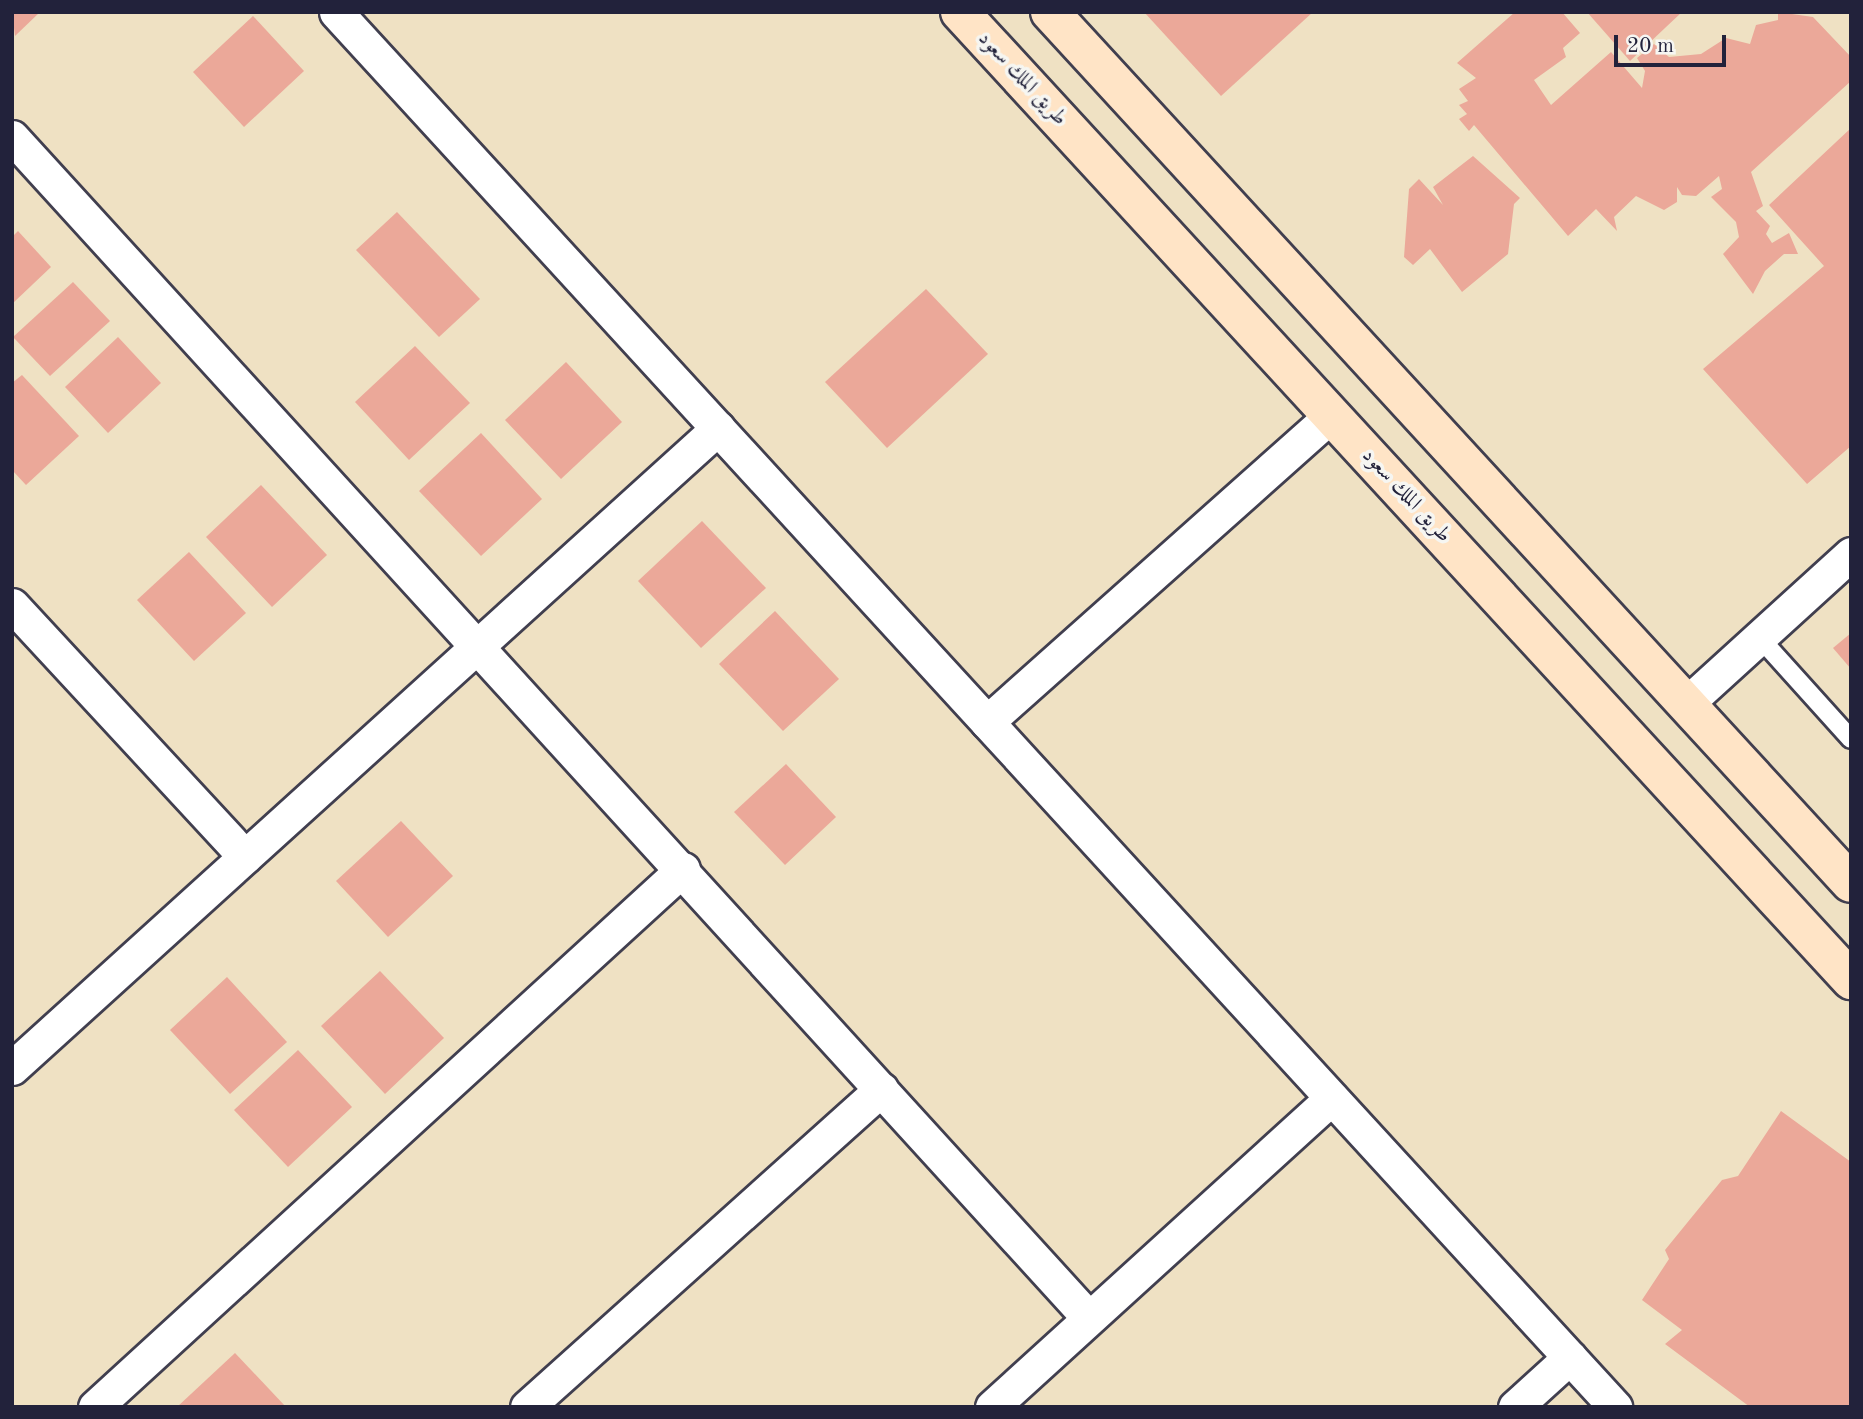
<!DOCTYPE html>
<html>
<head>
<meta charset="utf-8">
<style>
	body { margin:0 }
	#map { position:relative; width:1863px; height:1419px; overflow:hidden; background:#efe1c3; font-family:"Old Standard TT",Amiri,serif }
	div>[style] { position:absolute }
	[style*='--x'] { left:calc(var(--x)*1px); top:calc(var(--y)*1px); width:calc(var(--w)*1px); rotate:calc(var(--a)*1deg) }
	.building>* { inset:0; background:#eba899 }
	.roads { filter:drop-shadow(2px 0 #413f4f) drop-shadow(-2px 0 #413f4f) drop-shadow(0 2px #413f4f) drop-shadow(0 -2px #413f4f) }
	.lane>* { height:18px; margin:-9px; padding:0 9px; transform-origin:9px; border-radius:9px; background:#fff }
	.street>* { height:33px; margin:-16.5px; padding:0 16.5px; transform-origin:16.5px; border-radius:16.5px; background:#fff }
	.secondary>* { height:38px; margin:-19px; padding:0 19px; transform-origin:19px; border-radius:19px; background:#ffe4c6 }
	span { translate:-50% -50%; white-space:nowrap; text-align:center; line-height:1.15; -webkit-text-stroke:7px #f6f6f2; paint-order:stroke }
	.street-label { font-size:21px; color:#22223b }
	.frame { position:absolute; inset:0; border:14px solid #22223b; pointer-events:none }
	.scale { position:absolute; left:1614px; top:35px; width:112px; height:32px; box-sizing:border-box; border:4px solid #22223b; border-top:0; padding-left:9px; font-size:21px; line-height:24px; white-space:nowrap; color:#22223b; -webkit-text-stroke:5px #f6f6f2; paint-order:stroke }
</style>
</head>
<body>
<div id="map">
	<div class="building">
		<div style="clip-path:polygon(12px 12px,40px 12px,15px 36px)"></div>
		<div style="clip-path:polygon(1144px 12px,1313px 12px,1221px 96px)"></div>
		<div style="clip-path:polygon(1515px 12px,1562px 12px,1580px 33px,1563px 48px,1566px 57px,1534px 80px,1551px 105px,1611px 52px,1642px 88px,1645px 71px,1637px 58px,1654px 44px,1669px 57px,1701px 54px,1726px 38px,1750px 44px,1756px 25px,1778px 20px,1778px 12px,1813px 17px,1851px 57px,1851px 81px,1751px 172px,1763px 206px,1756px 211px,1770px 226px,1766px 234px,1772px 243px,1789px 233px,1798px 254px,1784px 254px,1765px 271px,1753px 294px,1723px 254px,1739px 237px,1736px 222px,1711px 197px,1722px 189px,1719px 176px,1696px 196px,1682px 195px,1677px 187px,1677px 202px,1664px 210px,1636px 196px,1614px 217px,1617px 231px,1596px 209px,1568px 236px,1474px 125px,1469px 131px,1459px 119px,1467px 114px,1459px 105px,1468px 101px,1459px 89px,1476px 78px,1457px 63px)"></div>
		<div style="clip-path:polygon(1587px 12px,1682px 12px,1630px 61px)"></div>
		<div style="clip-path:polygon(253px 16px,304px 71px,244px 127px,193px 72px)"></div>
		<div style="clip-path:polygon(1851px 128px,1851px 446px,1807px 484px,1703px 369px,1824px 266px,1769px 205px)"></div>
		<div style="clip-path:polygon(1473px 156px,1520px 198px,1514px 204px,1508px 254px,1462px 292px,1430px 249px,1413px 265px,1404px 257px,1409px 189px,1419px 179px,1443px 205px,1433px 187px)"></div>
		<div style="clip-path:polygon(397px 212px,480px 299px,439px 337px,356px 250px)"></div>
		<div style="clip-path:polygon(18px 231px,51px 267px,12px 304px,12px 237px)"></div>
		<div style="clip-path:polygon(73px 282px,110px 321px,50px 376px,13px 337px)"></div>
		<div style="clip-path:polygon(926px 289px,988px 354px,887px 448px,825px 382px)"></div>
		<div style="clip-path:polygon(118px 337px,161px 383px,108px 433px,65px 387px)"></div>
		<div style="clip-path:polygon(415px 346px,470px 403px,409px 460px,355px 402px)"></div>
		<div style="clip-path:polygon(566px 362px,622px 422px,561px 479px,505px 420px)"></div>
		<div style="clip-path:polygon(22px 375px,79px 436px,26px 485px,12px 470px,12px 383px)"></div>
		<div style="clip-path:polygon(481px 433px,542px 499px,481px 556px,419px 491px)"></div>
		<div style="clip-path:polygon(261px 485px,327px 555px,272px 607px,206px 537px)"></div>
		<div style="clip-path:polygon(702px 521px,766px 588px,701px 648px,638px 581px)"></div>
		<div style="clip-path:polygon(189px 552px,246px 613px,194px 661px,137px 600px)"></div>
		<div style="clip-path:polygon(775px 611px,839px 679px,783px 731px,719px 664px)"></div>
		<div style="clip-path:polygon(1851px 633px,1851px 669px,1833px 648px)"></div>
		<div style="clip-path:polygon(786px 764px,836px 817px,785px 865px,734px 812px)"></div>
		<div style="clip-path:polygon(401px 821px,453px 876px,388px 937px,336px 881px)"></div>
		<div style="clip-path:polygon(380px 971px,444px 1038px,385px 1094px,321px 1026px)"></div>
		<div style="clip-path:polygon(227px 977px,287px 1042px,230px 1094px,170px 1030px)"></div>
		<div style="clip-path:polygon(298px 1050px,352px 1107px,288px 1167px,234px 1110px)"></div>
		<div style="clip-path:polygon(1781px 1111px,1851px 1162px,1851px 1407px,1750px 1407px,1665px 1344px,1682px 1330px,1642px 1300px,1669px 1259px,1665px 1250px,1722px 1180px,1738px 1176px)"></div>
		<div style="clip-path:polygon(235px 1353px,286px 1407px,177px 1407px)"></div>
	</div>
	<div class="roads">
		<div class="lane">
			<div style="--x:1759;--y:637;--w:137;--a:48"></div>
		</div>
		<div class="street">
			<div style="--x:336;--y:12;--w:1893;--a:47.48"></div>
			<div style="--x:12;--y:137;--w:1598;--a:47.64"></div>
			<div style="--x:12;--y:605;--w:343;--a:47.2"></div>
			<div style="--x:1686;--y:704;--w:223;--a:-42.3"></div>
			<div style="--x:987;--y:722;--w:460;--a:-41.7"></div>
			<div style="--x:12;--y:1068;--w:953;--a:-42.19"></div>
			<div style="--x:95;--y:1407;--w:797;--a:-42.46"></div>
			<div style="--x:527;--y:1407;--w:476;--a:-41.9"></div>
			<div style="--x:992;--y:1407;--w:459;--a:-42.3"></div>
			<div style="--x:1515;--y:1407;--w:74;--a:-42.3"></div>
		</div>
		<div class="secondary">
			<div style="--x:960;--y:12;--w:1316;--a:47.37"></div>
			<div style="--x:1050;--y:12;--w:1183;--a:47.4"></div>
		</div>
	</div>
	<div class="street-label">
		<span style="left:1022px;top:79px;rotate:47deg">طريق الملك سعود</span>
		<span style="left:1406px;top:496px;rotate:47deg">طريق الملك سعود</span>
	</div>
	<div class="frame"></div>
	<div class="scale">20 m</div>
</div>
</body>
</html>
